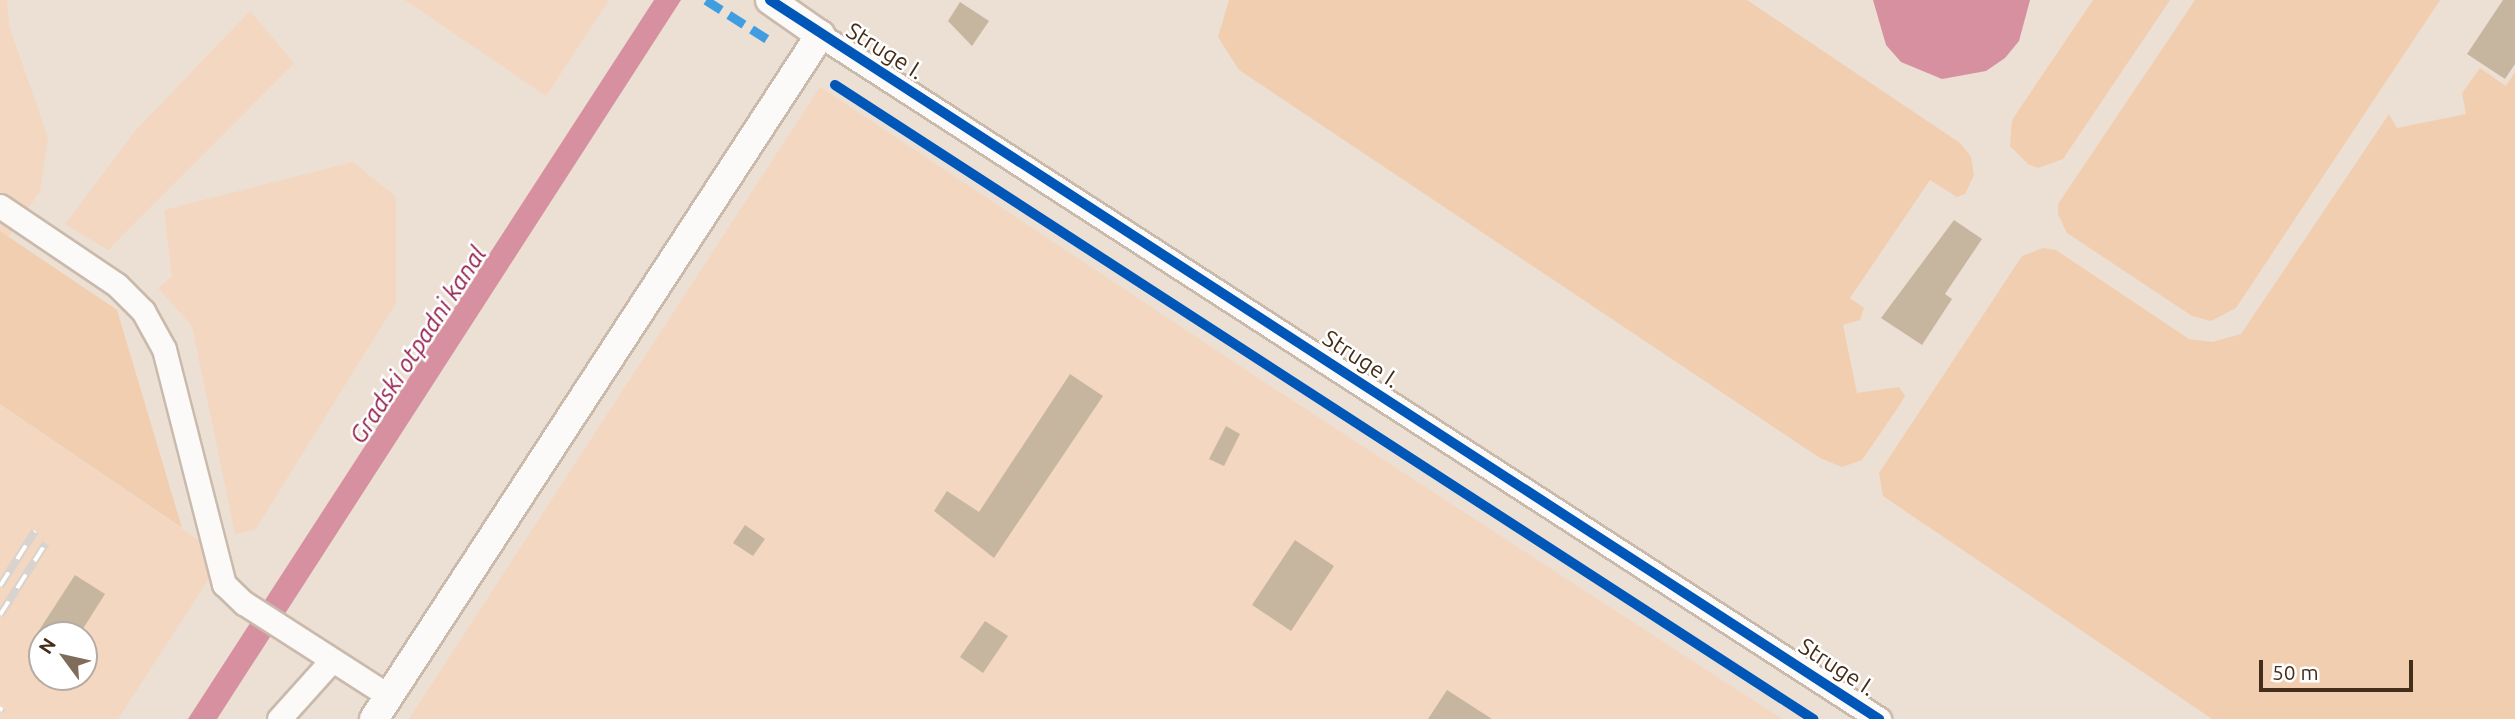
<!DOCTYPE html>
<html>
<head>
<meta charset="utf-8">
<style>
	body { margin:0 }
	#map { position:relative; width:2515px; height:719px; overflow:hidden; background:#ecdfd4; font-family:Ubuntu,sans-serif }
	div>[style] { position:absolute }
	[style*='--x'] { left:calc(var(--x)*1px); top:calc(var(--y)*1px); width:calc(var(--w)*1px); rotate:calc(var(--a)*1deg) }
	.built>* { inset:0; background:#f3d7c0 }
	.green>* { inset:0; background:#f2ceb0 }
	.water>* { inset:0; background:#d690a0 }
	.building>* { inset:0; background:#c6b6a0 }
	.roads { filter:drop-shadow(2px 0 #cabaab) drop-shadow(-2px 0 #cabaab) drop-shadow(0 2px #cabaab) drop-shadow(0 -2px #cabaab) }
	.minor>* { height:23px; margin:-11.5px; padding:0 11.5px; transform-origin:11.5px; border-radius:11.5px; background:#fcfaf9 }
	.tertiary>* { height:28px; margin:-14px; padding:0 14px; transform-origin:14px; border-radius:14px; background:#fcfaf9 }
	.rail>* { height:8px; margin-top:-4px; transform-origin:0; background:repeating-linear-gradient(90deg,#fff 0 16px,#d8d3cf 0 32px); box-sizing:border-box; border-block:2px solid #d8d3cf }
	.quiet>* { height:9px; margin-top:-4.5px; transform-origin:0; background:repeating-linear-gradient(90deg,#409ddf 0 18px,transparent 0 27px) }
	.cycleway>* { height:10px; margin:-5px; padding:0 5px; transform-origin:5px; border-radius:5px; background:#0057b8 }
	span { translate:-50% -50%; white-space:nowrap; text-align:center; line-height:1.15; -webkit-text-stroke:5px #fff; paint-order:stroke }
	.street-label { font-size:23px; color:#452e19 }
	.water-label { font-size:24px; color:#92204d; font-style:italic }
	.north { position:absolute; left:28px; top:621px; width:70px; height:70px; box-sizing:border-box; background:#fff; border:2px solid #b5aba3; border-radius:50%; rotate:303deg; font-size:19px; font-weight:700; line-height:28px; text-align:center; color:#452e19 }
	.north::after { content:''; display:block; margin:auto; width:24px; height:32px; background:#7f6c5a; clip-path:polygon(50% 0,100% 100%,50% 72%,0 100%) }
	.scale { position:absolute; left:2259px; top:660px; width:154px; height:32px; box-sizing:border-box; border:4px solid #452e19; border-top:0; padding-left:9px; font-size:21px; line-height:24px; white-space:nowrap; color:#452e19; -webkit-text-stroke:5px #fff; paint-order:stroke }
</style>
</head>
<body>
<div id="map">
	<div class="built">
		<div style="clip-path:polygon(0 0,7px 0,9px 25px,48px 138px,40px 191px,8px 237px,0 231px)"></div>
		<div style="clip-path:polygon(405px 0,609px 0,546px 96px)"></div>
		<div style="clip-path:polygon(250px 11px,294px 63px,108px 250px,65px 224px,136px 130px)"></div>
		<div style="clip-path:polygon(820px 87px,1261px 380px,1782px 719px,409px 719px)"></div>
		<div style="clip-path:polygon(353px 162px,396px 197px,396px 303px,255px 530px,235px 534px,192px 326px,158px 288px,172px 277px,164px 210px)"></div>
		<div style="clip-path:polygon(evenodd,0 404px,223px 557px,118px 719px,0 719px,0 404px,42px 635px,84px 635px,84px 677px,42px 677px,42px 635px)"></div>
	</div>
	<div class="green">
		<div style="clip-path:polygon(1229px 0,1747px 0,1960px 143px,1971px 157px,1974px 175px,1965px 194px,1957px 197px,1930px 180px,1850px 298px,1864px 308px,1860px 320px,1843px 325px,1857px 393px,1899px 387px,1905px 396px,1901px 403px,1862px 460px,1842px 467px,1820px 458px,1239px 70px,1218px 37px)"></div>
		<div style="clip-path:polygon(2093px 0,2170px 0,2063px 159px,2038px 168px,2028px 164px,2010px 146px,2012px 120px)"></div>
		<div style="clip-path:polygon(2195px 0,2440px 0,2236px 308px,2211px 321px,2192px 316px,2067px 233px,2058px 214px,2058px 204px)"></div>
		<div style="clip-path:polygon(2480px 68px,2506px 86px,2515px 72px,2515px 719px,2212px 719px,1883px 496px,1879px 473px,2022px 256px,2043px 248px,2056px 250px,2189px 339px,2212px 342px,2241px 334px,2389px 114px,2397px 128px,2466px 114px,2462px 93px)"></div>
		<div style="clip-path:polygon(0 231px,117px 310px,182px 528px,0 404px)"></div>
	</div>
	<div class="water">
		<div style="clip-path:polygon(654px 0,681px 0,217px 719px,188px 719px)"></div>
		<div style="clip-path:polygon(1873px 0,2030px 0,2019px 41px,2005px 58px,1986px 71px,1942px 79px,1901px 62px,1886px 45px)"></div>
	</div>
	<div class="building">
		<div style="clip-path:polygon(2503px 0,2515px 0,2515px 64px,2505px 79px,2467px 54px)"></div>
		<div style="clip-path:polygon(960px 2px,989px 21px,972px 46px,948px 21px)"></div>
		<div style="clip-path:polygon(1954px 220px,1982px 239px,1945px 294px,1952px 299px,1922px 345px,1881px 318px)"></div>
		<div style="clip-path:polygon(1070px 374px,1103px 396px,994px 558px,934px 511px,947px 491px,979px 512px)"></div>
		<div style="clip-path:polygon(1226px 426px,1240px 434px,1224px 466px,1209px 459px)"></div>
		<div style="clip-path:polygon(745px 525px,765px 539px,753px 556px,733px 543px)"></div>
		<div style="clip-path:polygon(1295px 540px,1334px 566px,1291px 631px,1252px 605px)"></div>
		<div style="clip-path:polygon(75px 575px,105px 594px,79px 635px,36px 635px)"></div>
		<div style="clip-path:polygon(985px 621px,1008px 636px,983px 673px,960px 657px)"></div>
		<div style="clip-path:polygon(1447px 690px,1492px 719px,1428px 719px)"></div>
	</div>
	<div class="roads">
		<div class="minor">
			<div style="--x:820;--y:35;--w:1261;--a:32.86"></div>
			<div style="--x:0;--y:206;--w:141;--a:34"></div>
			<div style="--x:117;--y:285;--w:37;--a:45"></div>
			<div style="--x:143;--y:311;--w:43;--a:61.1"></div>
			<div style="--x:164;--y:349;--w:243;--a:75.7"></div>
			<div style="--x:224;--y:584;--w:28;--a:44"></div>
			<div style="--x:244;--y:603;--w:172;--a:32.7"></div>
			<div style="--x:279;--y:719;--w:79;--a:-48.1"></div>
		</div>
		<div class="tertiary">
			<div style="--x:374;--y:719;--w:817;--a:-56.89"></div>
			<div style="--x:820;--y:35;--w:61;--a:-145"></div>
		</div>
	</div>
	<div class="rail">
		<div style="--x:0;--y:586;--w:65;--a:-57.5"></div>
		<div style="--x:0;--y:615;--w:85;--a:-57.4"></div>
		<div style="--x:0;--y:711;--w:4;--a:-63"></div>
	</div>
	<div class="quiet">
		<div style="--x:706;--y:0;--w:78;--a:32.5"></div>
	</div>
	<div class="cycleway">
		<div style="--x:770;--y:0;--w:1322;--a:32.96"></div>
		<div style="--x:835;--y:85;--w:1166;--a:32.95"></div>
	</div>
	<div class="street-label">
		<span style="left:885px;top:51px;rotate:32deg">Struge I.</span>
		<span style="left:1361px;top:359px;rotate:33deg">Struge I.</span>
		<span style="left:1837px;top:667px;rotate:33deg">Struge I.</span>
	</div>
	<div class="water-label">
		<span style="left:418px;top:345px;rotate:-57deg">Gradski otpadni kanal</span>
	</div>
	<div class="north">N</div>
	<div class="scale">50 m</div>
</div>
</body>
</html>
